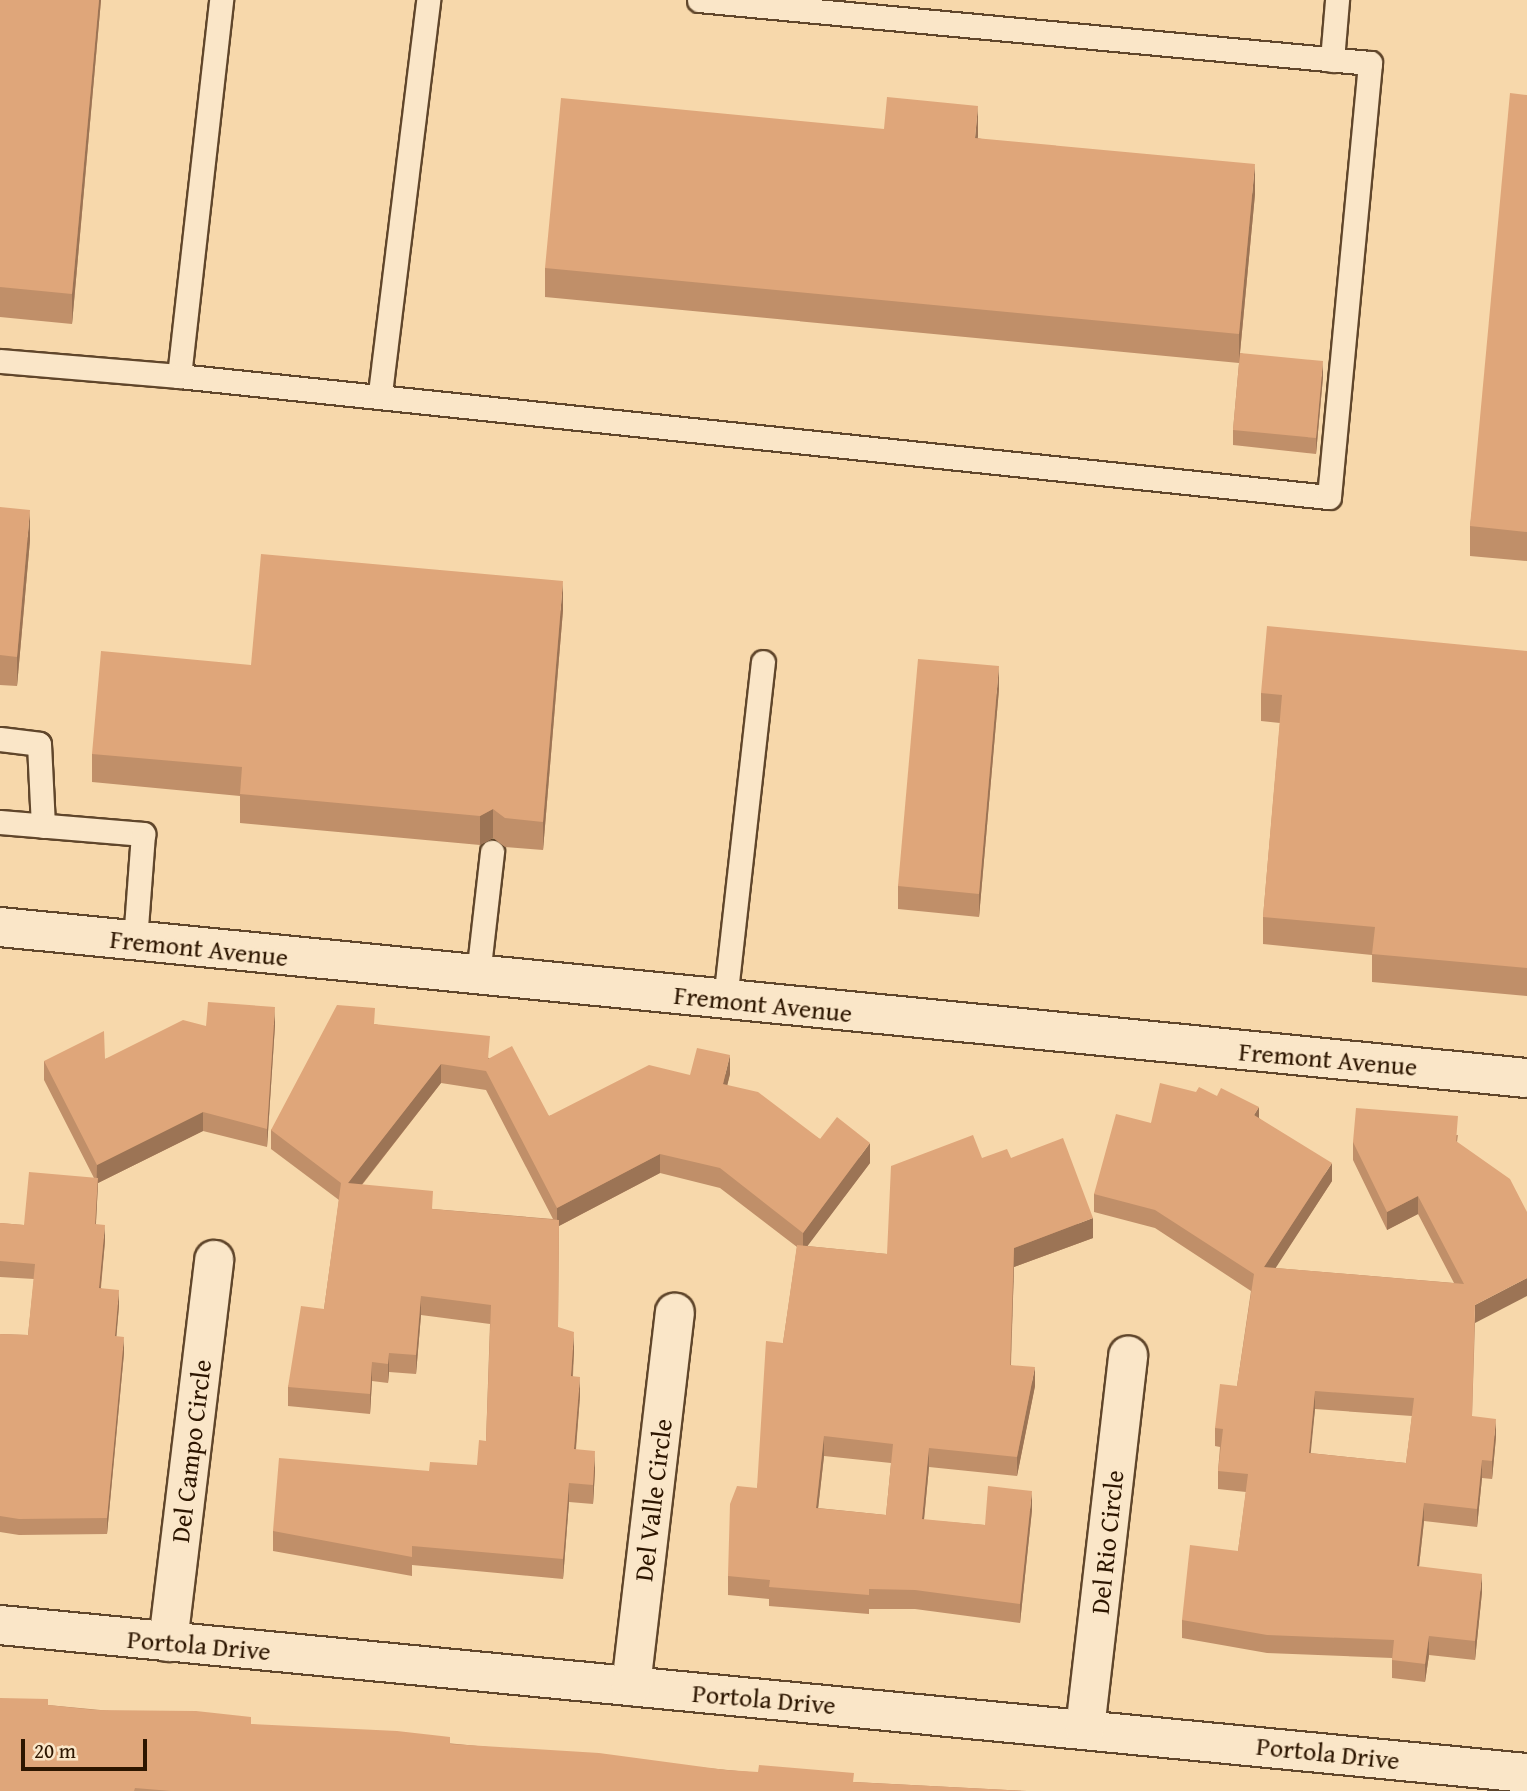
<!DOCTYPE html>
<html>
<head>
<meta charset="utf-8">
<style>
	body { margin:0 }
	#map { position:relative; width:1527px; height:1791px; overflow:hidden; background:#f7d8ab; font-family:"Gentium Book Plus",serif }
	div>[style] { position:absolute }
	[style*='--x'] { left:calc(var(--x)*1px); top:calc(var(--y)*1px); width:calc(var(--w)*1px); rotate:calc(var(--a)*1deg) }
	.roads { filter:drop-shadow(2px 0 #60462b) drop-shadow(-2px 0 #60462b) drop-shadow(0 2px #60462b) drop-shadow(0 -2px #60462b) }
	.lane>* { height:23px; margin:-11.5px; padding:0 11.5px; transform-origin:11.5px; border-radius:11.5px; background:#fae6c8 }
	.street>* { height:38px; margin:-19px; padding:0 19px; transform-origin:19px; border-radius:19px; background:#fae6c8 }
	.secondary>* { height:38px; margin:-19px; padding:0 19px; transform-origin:19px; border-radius:19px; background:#fae6c8 }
	.wall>* { inset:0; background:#c08f69 }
	.shaded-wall>* { inset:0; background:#9c7455 }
	.building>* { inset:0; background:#dfa67a }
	span { translate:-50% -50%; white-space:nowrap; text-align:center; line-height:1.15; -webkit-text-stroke:5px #fae6c8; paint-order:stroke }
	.street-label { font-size:26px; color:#2d1600 }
	.scale { position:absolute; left:21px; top:1739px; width:126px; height:32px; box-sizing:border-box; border:4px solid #2d1600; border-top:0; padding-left:9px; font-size:21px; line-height:24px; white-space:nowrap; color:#2d1600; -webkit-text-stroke:5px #fae6c8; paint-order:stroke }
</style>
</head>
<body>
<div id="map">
	<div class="roads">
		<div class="lane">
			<div style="--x:1332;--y:60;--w:60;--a:-85.2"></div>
			<div style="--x:0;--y:361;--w:180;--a:4.8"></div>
			<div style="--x:179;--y:376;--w:378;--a:-83.6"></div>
			<div style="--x:179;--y:376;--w:1156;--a:6.01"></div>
			<div style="--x:1329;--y:497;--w:436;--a:-84.6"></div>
			<div style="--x:1370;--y:63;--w:674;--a:-174.64"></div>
			<div style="--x:380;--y:393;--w:396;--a:-83"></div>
			<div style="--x:0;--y:739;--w:39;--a:7"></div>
			<div style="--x:39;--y:744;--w:82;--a:87.2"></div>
			<div style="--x:0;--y:822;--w:144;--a:4.8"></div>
			<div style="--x:143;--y:834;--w:107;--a:94.3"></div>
			<div style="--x:478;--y:975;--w:124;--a:-83.5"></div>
			<div style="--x:725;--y:1000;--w:340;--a:-83.6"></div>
		</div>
		<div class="street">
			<div style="--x:0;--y:1625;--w:1534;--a:5.54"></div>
			<div style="--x:168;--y:1642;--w:385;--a:-83.1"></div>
			<div style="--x:631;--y:1686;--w:376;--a:-83.3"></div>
			<div style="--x:1085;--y:1729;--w:376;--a:-83.4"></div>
		</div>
		<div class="secondary">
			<div style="--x:0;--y:927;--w:1534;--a:5.65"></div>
		</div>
	</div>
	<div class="wall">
		<div style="clip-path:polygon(0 0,101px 0,72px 324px,0 317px)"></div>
		<div style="clip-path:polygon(1527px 95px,1527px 561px,1470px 556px,1470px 526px)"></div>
		<div style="clip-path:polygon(977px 138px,1255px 194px,1240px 353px,1323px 377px,1316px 454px,1233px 445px,1233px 430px,1239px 363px,545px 297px,545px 268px)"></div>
		<div style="clip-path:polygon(0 507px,30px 540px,17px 686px,0 685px)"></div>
		<div style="clip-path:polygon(563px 610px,543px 850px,505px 847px,493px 838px,480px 845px,240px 823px,240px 796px,92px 782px,92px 754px,251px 665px)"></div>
		<div style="clip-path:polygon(1527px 651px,1527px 996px,1372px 982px,1372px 955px,1263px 944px,1263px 917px,1280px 723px,1261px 721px,1261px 693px)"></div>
		<div style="clip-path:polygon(999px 689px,979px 917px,898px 909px,898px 886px)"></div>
		<div style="clip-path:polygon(evenodd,375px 1024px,489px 1058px,549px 1116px,690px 1075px,730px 1074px,727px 1085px,820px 1139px,870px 1163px,807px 1246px,887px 1254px,982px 1158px,1011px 1158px,1093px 1238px,1014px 1267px,1011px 1365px,1035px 1386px,1017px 1476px,929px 1467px,924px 1520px,985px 1525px,1032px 1510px,1020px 1623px,915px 1609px,869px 1609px,869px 1614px,769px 1606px,769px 1599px,728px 1595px,728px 1576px,757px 1488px,783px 1343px,797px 1247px,720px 1188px,660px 1173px,559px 1226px,558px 1327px,574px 1352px,573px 1376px,580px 1396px,576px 1450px,595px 1471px,593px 1504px,569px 1502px,563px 1579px,412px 1565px,412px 1576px,273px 1551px,273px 1531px,429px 1471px,477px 1465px,486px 1441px,490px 1324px,421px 1315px,416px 1374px,389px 1372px,388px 1383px,372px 1381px,370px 1414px,288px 1406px,288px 1387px,324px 1309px,339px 1200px,271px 1149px,271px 1130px,375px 1024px,441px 1083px,486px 1090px,553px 1219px,433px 1209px,362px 1185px,441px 1083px,375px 1024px,824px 1456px,891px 1463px,886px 1515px,818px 1508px,824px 1456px)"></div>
		<div style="clip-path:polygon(275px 1025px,267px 1147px,203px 1131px,98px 1183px,96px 1224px,105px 1241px,101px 1288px,119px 1306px,116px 1337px,124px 1353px,107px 1534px,19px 1535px,0 1532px,0 1334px,28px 1335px,34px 1279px,0 1277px,0 1223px,24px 1225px,94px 1178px,44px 1080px,44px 1061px,105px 1059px,206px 1026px)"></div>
		<div style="clip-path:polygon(evenodd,1196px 1092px,1259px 1118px,1332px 1181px,1275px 1268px,1454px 1283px,1418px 1214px,1387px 1230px,1353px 1160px,1353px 1142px,1458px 1135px,1457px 1142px,1475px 1323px,1472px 1416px,1496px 1437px,1492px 1479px,1482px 1478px,1477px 1527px,1424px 1521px,1419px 1567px,1482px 1592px,1475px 1660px,1429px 1655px,1425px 1682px,1392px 1678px,1392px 1658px,1267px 1653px,1182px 1638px,1182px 1620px,1238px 1551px,1246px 1492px,1218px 1489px,1218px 1471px,1220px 1447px,1215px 1446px,1215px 1428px,1237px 1386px,1251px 1291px,1155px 1228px,1094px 1212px,1094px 1194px,1151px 1123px,1196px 1092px,1315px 1409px,1412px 1416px,1406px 1463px,1310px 1453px,1315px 1409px)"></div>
		<div style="clip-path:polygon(48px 1705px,854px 1782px,1027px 1791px,0 1791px)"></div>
	</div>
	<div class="shaded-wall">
		<div style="clip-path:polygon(99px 0,101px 0,72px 324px,72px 294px)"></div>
		<div style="clip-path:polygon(978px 106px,978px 136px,975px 168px,975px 138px)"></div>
		<div style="clip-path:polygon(1255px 164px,1255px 194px,1239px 363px,1239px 334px)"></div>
		<div style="clip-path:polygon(1323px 361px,1323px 377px,1316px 454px,1316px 438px)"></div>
		<div style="clip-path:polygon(30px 510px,30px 540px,17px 686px,17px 657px)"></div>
		<div style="clip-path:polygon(563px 581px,563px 610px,543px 850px,543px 822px)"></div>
		<div style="clip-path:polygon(999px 666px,999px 689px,979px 917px,979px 894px)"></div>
		<div style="clip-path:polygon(493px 809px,493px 838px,480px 845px,480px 816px)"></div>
		<div style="clip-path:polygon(275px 1007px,275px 1025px,267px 1147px,267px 1129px)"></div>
		<div style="clip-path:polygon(730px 1055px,730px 1074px,723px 1103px,723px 1084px)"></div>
		<div style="clip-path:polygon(441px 1064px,441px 1083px,348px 1202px,348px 1183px)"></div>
		<div style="clip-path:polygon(1259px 1107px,1259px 1125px,1254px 1115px)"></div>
		<div style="clip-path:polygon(203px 1112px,203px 1131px,98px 1183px,95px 1240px,97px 1165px)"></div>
		<div style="clip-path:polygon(870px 1143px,870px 1163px,803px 1252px,803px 1233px)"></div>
		<div style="clip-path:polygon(660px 1154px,660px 1173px,557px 1227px,557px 1208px)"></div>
		<div style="clip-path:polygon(1332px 1163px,1332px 1181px,1264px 1286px,1264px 1267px)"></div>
		<div style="clip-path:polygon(1418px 1196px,1418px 1214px,1387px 1230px,1387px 1212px)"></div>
		<div style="clip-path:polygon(1093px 1218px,1093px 1238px,1014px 1267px,1010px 1384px,1014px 1248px)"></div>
		<div style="clip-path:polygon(105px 1225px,105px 1241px,99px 1304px,99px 1288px)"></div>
		<div style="clip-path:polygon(1527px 1278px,1527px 1296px,1475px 1323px,1475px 1305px)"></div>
		<div style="clip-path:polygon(119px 1290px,119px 1306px,115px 1353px,115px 1336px)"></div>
		<div style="clip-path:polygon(421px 1296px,421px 1315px,416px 1374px,416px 1355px)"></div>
		<div style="clip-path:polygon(574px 1332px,574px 1352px,571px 1395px,571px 1376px)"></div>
		<div style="clip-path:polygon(124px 1337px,124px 1353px,107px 1534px,107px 1518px)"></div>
		<div style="clip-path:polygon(389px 1353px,389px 1372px,388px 1383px,388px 1364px)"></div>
		<div style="clip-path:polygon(372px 1362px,372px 1381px,370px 1414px,370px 1394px)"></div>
		<div style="clip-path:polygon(1035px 1367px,1035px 1386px,1017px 1476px,1017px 1457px)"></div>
		<div style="clip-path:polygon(580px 1377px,580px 1396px,574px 1469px,574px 1449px)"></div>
		<div style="clip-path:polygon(1315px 1391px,1315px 1409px,1309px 1471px,1309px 1453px)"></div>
		<div style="clip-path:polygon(1496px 1419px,1496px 1437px,1492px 1479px,1492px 1461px)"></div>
		<div style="clip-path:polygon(824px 1436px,824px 1456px,816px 1527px,816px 1508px)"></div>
		<div style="clip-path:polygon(929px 1448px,929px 1467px,922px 1539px,922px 1519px)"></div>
		<div style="clip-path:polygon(595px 1451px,595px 1471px,593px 1504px,593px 1485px)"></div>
		<div style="clip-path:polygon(1482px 1460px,1482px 1478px,1477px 1527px,1477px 1509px)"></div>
		<div style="clip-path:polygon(569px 1483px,569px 1502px,563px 1579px,563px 1559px)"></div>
		<div style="clip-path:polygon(1032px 1491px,1032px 1510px,1020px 1623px,1020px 1604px)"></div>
		<div style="clip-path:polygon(1424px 1503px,1424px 1521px,1417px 1584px,1417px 1566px)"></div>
		<div style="clip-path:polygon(1482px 1574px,1482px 1592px,1475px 1660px,1475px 1641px)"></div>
		<div style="clip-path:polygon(1429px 1636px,1429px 1655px,1425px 1682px,1425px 1664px)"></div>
	</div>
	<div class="building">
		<div style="clip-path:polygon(0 0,99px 0,72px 294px,0 287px)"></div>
		<div style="clip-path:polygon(1510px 93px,1527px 95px,1527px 532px,1470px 526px)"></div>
		<div style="clip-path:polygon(887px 97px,978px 106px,975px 138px,1255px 164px,1239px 334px,545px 268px,561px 98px,884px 129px)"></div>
		<div style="clip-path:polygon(1240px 353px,1323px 361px,1316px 438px,1233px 430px)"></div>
		<div style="clip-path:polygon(0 507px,30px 510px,17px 657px,0 655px)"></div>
		<div style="clip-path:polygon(261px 554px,563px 581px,543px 822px,505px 818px,493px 809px,480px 816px,240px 794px,242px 767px,92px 754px,101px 651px,251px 665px)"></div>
		<div style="clip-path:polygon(1267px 626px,1527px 651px,1527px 968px,1372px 954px,1375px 927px,1263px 917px,1282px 695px,1261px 693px)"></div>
		<div style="clip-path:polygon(918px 659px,999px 666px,979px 894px,898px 886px)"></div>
		<div style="clip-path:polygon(208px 1002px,275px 1007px,267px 1129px,203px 1112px,97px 1165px,44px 1061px,104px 1031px,105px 1059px,183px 1020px,206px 1026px)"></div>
		<div style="clip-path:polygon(337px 1005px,375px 1008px,374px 1024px,490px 1036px,488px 1059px,512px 1046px,549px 1116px,649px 1065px,690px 1075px,697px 1048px,730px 1055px,723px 1084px,758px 1092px,820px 1139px,837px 1117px,870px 1143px,803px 1233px,720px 1168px,660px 1154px,557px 1208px,486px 1071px,441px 1064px,348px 1183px,433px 1191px,432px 1209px,559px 1220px,558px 1327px,574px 1332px,571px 1376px,580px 1377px,574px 1449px,595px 1451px,593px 1485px,569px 1483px,563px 1559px,412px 1546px,412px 1557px,273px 1531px,279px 1458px,429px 1471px,430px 1462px,477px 1465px,479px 1440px,486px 1441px,491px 1305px,421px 1296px,416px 1355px,389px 1353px,388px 1364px,372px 1362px,370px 1394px,288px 1387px,301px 1306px,324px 1309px,341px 1183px,271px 1130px)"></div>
		<div style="clip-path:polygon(evenodd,1160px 1083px,1196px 1092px,1199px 1087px,1217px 1096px,1221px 1088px,1259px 1107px,1254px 1115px,1332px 1163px,1264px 1267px,1464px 1284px,1418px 1196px,1387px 1212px,1353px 1142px,1356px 1108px,1458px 1116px,1456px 1141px,1510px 1179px,1527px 1212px,1527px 1278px,1475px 1305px,1472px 1416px,1496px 1419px,1492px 1461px,1482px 1460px,1477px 1509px,1424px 1503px,1417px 1566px,1482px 1574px,1475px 1641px,1429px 1636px,1425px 1664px,1392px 1660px,1394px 1640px,1267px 1635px,1182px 1620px,1190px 1545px,1238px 1551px,1248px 1474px,1218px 1471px,1223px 1429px,1215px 1428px,1220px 1384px,1237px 1386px,1254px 1274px,1155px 1210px,1094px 1194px,1116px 1114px,1151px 1123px,1160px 1083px,1315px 1391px,1414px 1398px,1406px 1463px,1309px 1453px,1315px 1391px)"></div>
		<div style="clip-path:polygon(evenodd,973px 1135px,982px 1158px,1007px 1149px,1011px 1158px,1063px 1138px,1093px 1218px,1014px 1248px,1010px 1365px,1035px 1367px,1017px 1457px,929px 1448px,922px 1519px,985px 1525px,988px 1486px,1032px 1491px,1020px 1604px,915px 1590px,869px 1589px,869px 1595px,769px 1587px,770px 1580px,728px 1576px,730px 1504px,737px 1486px,757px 1488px,766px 1341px,783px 1343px,797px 1245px,887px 1254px,891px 1166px,973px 1135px,824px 1436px,893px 1444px,886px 1515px,816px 1508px,824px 1436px)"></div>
		<div style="clip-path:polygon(29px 1172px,98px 1178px,95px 1224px,105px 1225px,99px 1288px,119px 1290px,115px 1336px,124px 1337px,107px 1518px,19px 1519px,0 1516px,0 1334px,28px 1335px,35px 1264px,0 1261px,0 1223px,24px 1225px)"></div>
		<div style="clip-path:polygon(0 1698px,48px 1699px,48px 1705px,95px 1710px,196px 1711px,251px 1717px,251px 1724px,397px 1731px,450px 1737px,450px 1744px,599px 1753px,726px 1770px,758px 1772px,759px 1765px,854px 1773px,853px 1782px,1027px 1791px,171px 1791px,135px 1788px,134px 1791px,0 1791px)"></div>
	</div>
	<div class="street-label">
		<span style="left:199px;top:948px;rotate:6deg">Fremont Avenue</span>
		<span style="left:763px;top:1004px;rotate:6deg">Fremont Avenue</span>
		<span style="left:1328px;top:1059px;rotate:5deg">Fremont Avenue</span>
		<span style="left:191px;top:1451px;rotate:-83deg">Del Campo Circle</span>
		<span style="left:653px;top:1500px;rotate:-83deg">Del Valle Circle</span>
		<span style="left:1107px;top:1542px;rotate:-84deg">Del Rio Circle</span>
		<span style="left:199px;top:1645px;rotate:5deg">Portola Drive</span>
		<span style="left:764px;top:1699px;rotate:5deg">Portola Drive</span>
		<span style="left:1328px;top:1753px;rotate:6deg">Portola Drive</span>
	</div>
	<div class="scale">20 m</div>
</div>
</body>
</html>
